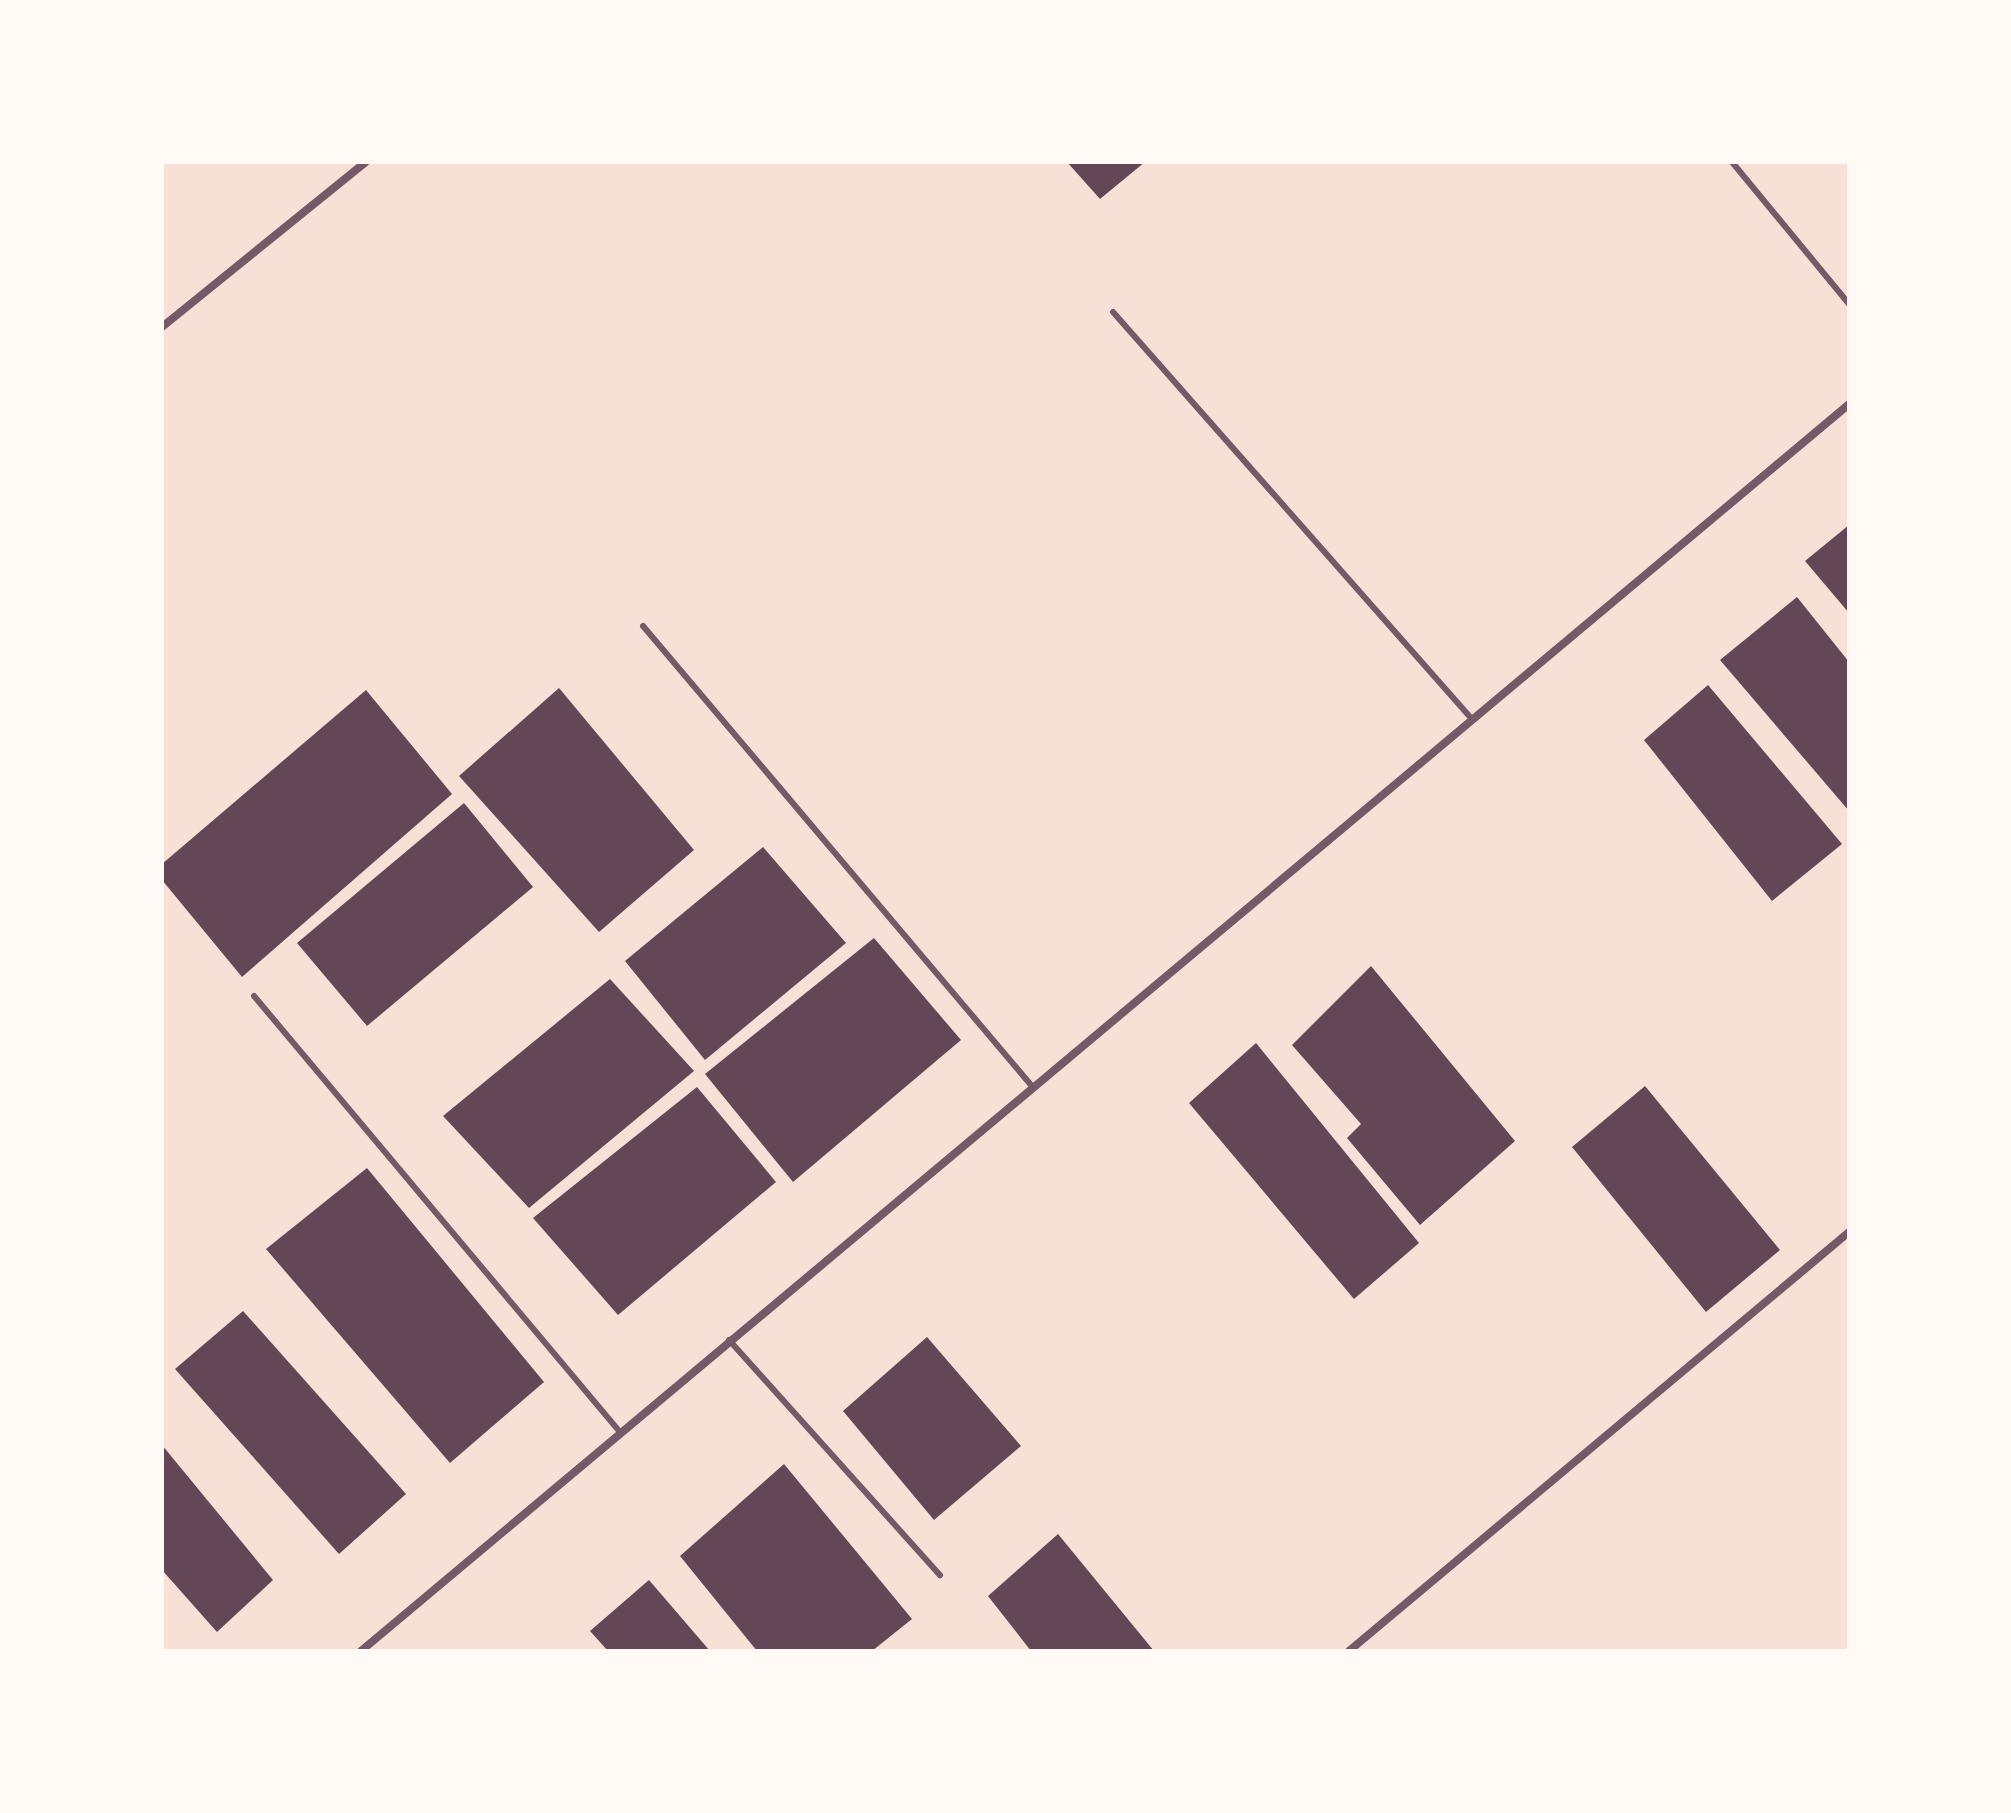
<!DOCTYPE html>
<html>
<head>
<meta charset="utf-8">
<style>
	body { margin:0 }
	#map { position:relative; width:2011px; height:1813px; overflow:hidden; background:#f7e1d7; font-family:"DM Sans",sans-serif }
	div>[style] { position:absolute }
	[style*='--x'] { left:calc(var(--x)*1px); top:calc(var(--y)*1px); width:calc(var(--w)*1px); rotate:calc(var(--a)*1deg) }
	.building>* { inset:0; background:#644757 }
	.service>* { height:6px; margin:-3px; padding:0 3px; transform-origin:3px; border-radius:3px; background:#755966 }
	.minor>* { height:8px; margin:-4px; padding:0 4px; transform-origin:4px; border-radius:4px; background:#755966 }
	span { translate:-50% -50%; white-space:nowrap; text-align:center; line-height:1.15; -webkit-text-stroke:7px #fffaf5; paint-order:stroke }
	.frame { position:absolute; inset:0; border:164px solid #fffaf5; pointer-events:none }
</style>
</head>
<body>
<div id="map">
	<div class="building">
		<div style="clip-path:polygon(1067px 162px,1145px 162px,1100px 199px)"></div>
		<div style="clip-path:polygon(1849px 525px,1849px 613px,1805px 561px)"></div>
		<div style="clip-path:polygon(1797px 597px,1849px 662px,1849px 811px,1720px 660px)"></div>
		<div style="clip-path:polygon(1708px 685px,1842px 844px,1772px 901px,1644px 740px)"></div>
		<div style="clip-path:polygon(559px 688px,694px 850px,599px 932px,459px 776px)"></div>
		<div style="clip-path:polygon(366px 690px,452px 794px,242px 977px,162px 880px,162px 864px)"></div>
		<div style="clip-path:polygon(464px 803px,533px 887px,367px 1026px,297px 943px)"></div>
		<div style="clip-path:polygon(763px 847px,846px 943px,705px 1060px,625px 961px)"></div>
		<div style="clip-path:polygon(874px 938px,961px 1040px,793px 1182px,705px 1074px)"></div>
		<div style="clip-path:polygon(1371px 966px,1515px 1141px,1420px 1225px,1347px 1138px,1361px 1124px,1292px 1045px)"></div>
		<div style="clip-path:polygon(610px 979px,694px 1071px,529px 1208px,443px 1116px)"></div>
		<div style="clip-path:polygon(1256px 1043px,1419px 1243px,1354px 1299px,1189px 1103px)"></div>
		<div style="clip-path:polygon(1645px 1086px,1780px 1250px,1706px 1312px,1572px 1147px)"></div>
		<div style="clip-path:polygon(697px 1087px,776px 1182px,618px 1315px,533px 1218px)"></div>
		<div style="clip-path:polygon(367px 1168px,544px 1382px,450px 1463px,266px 1249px)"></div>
		<div style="clip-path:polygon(243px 1311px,406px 1494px,339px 1554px,175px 1369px)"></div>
		<div style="clip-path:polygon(927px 1337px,1021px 1446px,934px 1520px,843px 1411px)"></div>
		<div style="clip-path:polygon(162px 1445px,273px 1580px,217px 1632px,162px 1570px)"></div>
		<div style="clip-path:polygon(784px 1464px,912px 1619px,872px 1651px,757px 1651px,680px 1556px)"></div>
		<div style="clip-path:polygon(1058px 1534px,1154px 1651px,1031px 1651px,988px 1596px)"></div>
		<div style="clip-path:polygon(649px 1580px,710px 1651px,608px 1651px,590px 1631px)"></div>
	</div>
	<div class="service">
		<div style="--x:1732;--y:162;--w:184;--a:50.5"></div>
		<div style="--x:1113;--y:312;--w:541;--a:48.6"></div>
		<div style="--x:643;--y:626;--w:601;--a:49.79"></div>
		<div style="--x:254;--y:996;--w:569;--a:49.99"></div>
		<div style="--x:729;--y:1340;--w:316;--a:48.1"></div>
	</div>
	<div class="minor">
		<div style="--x:162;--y:327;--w:262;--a:-39"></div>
		<div style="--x:361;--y:1651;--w:1941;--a:-39.96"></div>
		<div style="--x:1349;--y:1651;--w:652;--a:-39.96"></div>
	</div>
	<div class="frame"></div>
</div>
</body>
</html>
